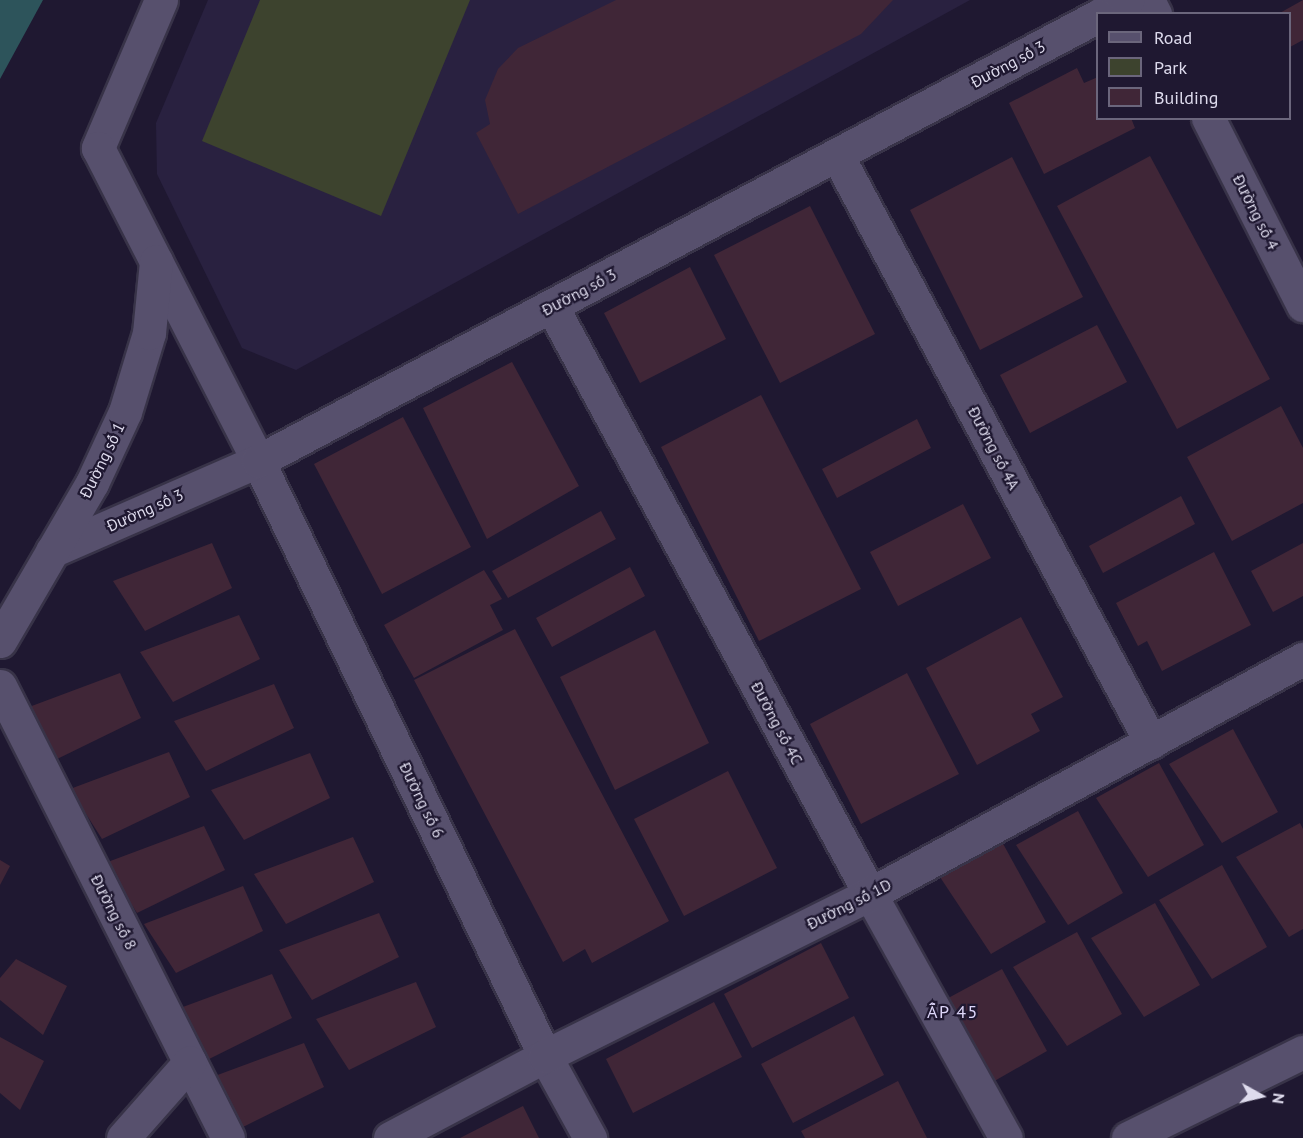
<!DOCTYPE html>
<html>
<head>
<meta charset="utf-8">
<style>
	body { margin:0 }
	#map { position:relative; width:1303px; height:1138px; overflow:hidden; background:#1f1831; font-family:"PT Sans",sans-serif }
	div>[style] { position:absolute }
	[style*='--x'] { left:calc(var(--x)*1px); top:calc(var(--y)*1px); width:calc(var(--w)*1px); rotate:calc(var(--a)*1deg) }
	.built>* { inset:0; background:#292140 }
	.green>* { inset:0; background:#3d432e }
	.water>* { inset:0; background:#2d545b }
	.building>* { inset:0; background:#402637 }
	.roads { filter:drop-shadow(2px 0 #383348) drop-shadow(-2px 0 #383348) drop-shadow(0 2px #383348) drop-shadow(0 -2px #383348) }
	.minor>* { height:33px; margin:-16.5px; padding:0 16.5px; transform-origin:16.5px; border-radius:16.5px; background:#57506d }
	span { translate:-50% -50%; white-space:nowrap; text-align:center; line-height:1.15; -webkit-text-stroke:4.5px #1f1831; paint-order:stroke }
	.street-label { font-size:16px; color:#dedbed }
	.neighbourhood-label { font-size:18px; color:#ded7fa; letter-spacing:1.5px }
	.legend { position:absolute; left:1096px; top:12px; width:195px; height:108px; box-sizing:border-box; background:#1f1831; border:2px solid #6b667c; margin:0; padding:8px 10px; list-style:none; font-size:18px; color:#dedbed }
	.legend li { display:flex; align-items:center; gap:12px; height:30px }
	.legend b { width:30px; border:2px solid #6b667c }
	.north { position:absolute; left:1231px; top:1066px; width:60px; height:60px; -webkit-text-stroke:4px #1f1831; paint-order:stroke; rotate:98deg; font-size:16px; font-weight:700; line-height:24px; text-align:center; color:#dedbed }
	.north::after { content:''; display:block; margin:auto; width:21px; height:27px; background:#dedbed; clip-path:polygon(50% 0,100% 100%,50% 72%,0 100%) }
</style>
</head>
<body>
<div id="map">
	<div class="built">
		<div style="clip-path:polygon(208px 0,970px 0,296px 370px,242px 348px,157px 174px,156px 123px)"></div>
	</div>
	<div class="green">
		<div style="clip-path:polygon(260px 0,470px 0,381px 216px,202px 141px)"></div>
	</div>
	<div class="water">
		<div style="clip-path:polygon(0 0,43px 0,0 79px)"></div>
	</div>
	<div class="building">
		<div style="clip-path:polygon(616px 0,893px 0,861px 34px,518px 214px,476px 133px,490px 124px,485px 100px,498px 69px,518px 48px)"></div>
		<div style="clip-path:polygon(1303px 0,1303px 40px,1290px 47px,1290px 14px,1278px 14px)"></div>
		<div style="clip-path:polygon(1077px 68px,1084px 83px,1098px 77px,1098px 118px,1131px 118px,1135px 128px,1044px 174px,1009px 103px)"></div>
		<div style="clip-path:polygon(1150px 156px,1270px 379px,1177px 429px,1057px 206px)"></div>
		<div style="clip-path:polygon(1012px 157px,1083px 297px,980px 350px,910px 210px)"></div>
		<div style="clip-path:polygon(810px 206px,875px 334px,780px 383px,714px 255px)"></div>
		<div style="clip-path:polygon(690px 267px,726px 339px,640px 383px,604px 313px)"></div>
		<div style="clip-path:polygon(1097px 325px,1127px 382px,1030px 433px,1000px 375px)"></div>
		<div style="clip-path:polygon(512px 362px,579px 486px,487px 539px,423px 408px)"></div>
		<div style="clip-path:polygon(761px 395px,861px 589px,759px 641px,661px 447px)"></div>
		<div style="clip-path:polygon(1281px 406px,1303px 448px,1303px 503px,1232px 541px,1187px 457px)"></div>
		<div style="clip-path:polygon(403px 417px,471px 547px,382px 594px,314px 464px)"></div>
		<div style="clip-path:polygon(917px 419px,931px 448px,837px 498px,822px 469px)"></div>
		<div style="clip-path:polygon(1181px 496px,1195px 524px,1103px 573px,1089px 546px)"></div>
		<div style="clip-path:polygon(963px 504px,991px 558px,898px 606px,870px 552px)"></div>
		<div style="clip-path:polygon(601px 511px,616px 539px,508px 598px,492px 571px)"></div>
		<div style="clip-path:polygon(212px 543px,232px 588px,145px 631px,113px 581px)"></div>
		<div style="clip-path:polygon(1303px 543px,1303px 596px,1273px 612px,1251px 571px)"></div>
		<div style="clip-path:polygon(1214px 552px,1251px 625px,1162px 671px,1147px 641px,1138px 646px,1116px 603px)"></div>
		<div style="clip-path:polygon(630px 567px,645px 596px,552px 647px,536px 618px)"></div>
		<div style="clip-path:polygon(484px 570px,502px 599px,490px 605px,503px 630px,414px 678px,384px 625px)"></div>
		<div style="clip-path:polygon(239px 615px,260px 659px,173px 702px,140px 652px)"></div>
		<div style="clip-path:polygon(1021px 617px,1063px 697px,1031px 714px,1040px 731px,977px 765px,926px 668px)"></div>
		<div style="clip-path:polygon(515px 629px,669px 921px,592px 963px,585px 949px,563px 962px,414px 680px)"></div>
		<div style="clip-path:polygon(655px 630px,709px 743px,615px 790px,560px 677px)"></div>
		<div style="clip-path:polygon(120px 673px,141px 718px,53px 761px,21px 710px)"></div>
		<div style="clip-path:polygon(907px 673px,959px 774px,861px 824px,810px 724px)"></div>
		<div style="clip-path:polygon(274px 684px,294px 728px,206px 771px,174px 721px)"></div>
		<div style="clip-path:polygon(1233px 729px,1278px 812px,1222px 843px,1169px 764px)"></div>
		<div style="clip-path:polygon(169px 752px,190px 797px,102px 839px,70px 789px)"></div>
		<div style="clip-path:polygon(310px 753px,330px 798px,244px 840px,211px 790px)"></div>
		<div style="clip-path:polygon(1159px 763px,1204px 845px,1148px 877px,1096px 798px)"></div>
		<div style="clip-path:polygon(728px 771px,777px 868px,684px 916px,634px 819px)"></div>
		<div style="clip-path:polygon(1078px 811px,1123px 893px,1068px 925px,1016px 845px)"></div>
		<div style="clip-path:polygon(1300px 823px,1303px 829px,1303px 929px,1289px 937px,1236px 857px)"></div>
		<div style="clip-path:polygon(204px 826px,225px 870px,137px 913px,105px 863px)"></div>
		<div style="clip-path:polygon(353px 837px,374px 882px,286px 924px,254px 874px)"></div>
		<div style="clip-path:polygon(1001px 840px,1046px 922px,991px 954px,938px 874px)"></div>
		<div style="clip-path:polygon(0 860px,10px 866px,0 885px)"></div>
		<div style="clip-path:polygon(1222px 865px,1267px 947px,1212px 979px,1159px 900px)"></div>
		<div style="clip-path:polygon(243px 886px,263px 931px,176px 973px,144px 924px)"></div>
		<div style="clip-path:polygon(1155px 903px,1200px 985px,1144px 1017px,1091px 938px)"></div>
		<div style="clip-path:polygon(379px 913px,399px 957px,312px 1000px,279px 950px)"></div>
		<div style="clip-path:polygon(1077px 932px,1122px 1014px,1067px 1046px,1013px 967px)"></div>
		<div style="clip-path:polygon(821px 943px,849px 998px,752px 1048px,724px 994px)"></div>
		<div style="clip-path:polygon(16px 959px,67px 986px,43px 1035px,0 1000px,0 978px)"></div>
		<div style="clip-path:polygon(1002px 969px,1047px 1051px,991px 1083px,939px 1003px)"></div>
		<div style="clip-path:polygon(272px 974px,292px 1018px,205px 1061px,172px 1011px)"></div>
		<div style="clip-path:polygon(416px 982px,436px 1027px,349px 1070px,316px 1019px)"></div>
		<div style="clip-path:polygon(714px 1002px,742px 1057px,633px 1113px,606px 1059px)"></div>
		<div style="clip-path:polygon(854px 1016px,884px 1075px,793px 1123px,761px 1064px)"></div>
		<div style="clip-path:polygon(0 1037px,44px 1061px,20px 1110px,0 1093px)"></div>
		<div style="clip-path:polygon(304px 1043px,324px 1087px,237px 1130px,204px 1080px)"></div>
		<div style="clip-path:polygon(898px 1081px,927px 1138px,805px 1138px,801px 1131px)"></div>
		<div style="clip-path:polygon(523px 1106px,539px 1138px,460px 1138px)"></div>
	</div>
	<div class="roads">
		<div class="minor">
			<div style="--x:161;--y:0;--w:161;--a:113.1"></div>
			<div style="--x:98;--y:148;--w:352;--a:62.9"></div>
			<div style="--x:258;--y:461;--w:661;--a:64.25"></div>
			<div style="--x:545;--y:1056;--w:94;--a:61.2"></div>
			<div style="--x:1148;--y:0;--w:16;--a:63"></div>
			<div style="--x:1101;--y:14;--w:30;--a:-28"></div>
			<div style="--x:1208;--y:118;--w:210;--a:63.1"></div>
			<div style="--x:837;--y:155;--w:666;--a:61.86"></div>
			<div style="--x:552;--y:307;--w:668;--a:61.55"></div>
			<div style="--x:870;--y:894;--w:279;--a:60.9"></div>
			<div style="--x:52;--y:551;--w:225;--a:-23.6"></div>
			<div style="--x:258;--y:461;--w:951;--a:-27.91"></div>
			<div style="--x:0;--y:641;--w:183;--a:-59.8"></div>
			<div style="--x:92;--y:483;--w:78;--a:-65.1"></div>
			<div style="--x:125;--y:412;--w:83;--a:-73.1"></div>
			<div style="--x:149;--y:333;--w:72;--a:-84.4"></div>
			<div style="--x:0;--y:686;--w:506;--a:63.23"></div>
			<div style="--x:123;--y:1138;--w:101;--a:-48.6"></div>
			<div style="--x:390;--y:1138;--w:175;--a:-27.9"></div>
			<div style="--x:545;--y:1056;--w:363;--a:-26.5"></div>
			<div style="--x:870;--y:894;--w:493;--a:-28.5"></div>
			<div style="--x:1128;--y:1138;--w:195;--a:-26.2"></div>
		</div>
	</div>
	<div class="street-label">
		<span style="left:1008px;top:64px;rotate:-28deg">Đường số 3</span>
		<span style="left:1256px;top:212px;rotate:63deg">Đường số 4</span>
		<span style="left:579px;top:292px;rotate:-28deg">Đường số 3</span>
		<span style="left:994px;top:448px;rotate:62deg">Đường số 4A</span>
		<span style="left:102px;top:460px;rotate:-64deg">Đường số 1</span>
		<span style="left:145px;top:510px;rotate:-24deg">Đường số 3</span>
		<span style="left:777px;top:723px;rotate:62deg">Đường số 4C</span>
		<span style="left:422px;top:800px;rotate:64deg">Đường số 6</span>
		<span style="left:849px;top:904px;rotate:-27deg">Đường số 1D</span>
		<span style="left:114px;top:912px;rotate:63deg">Đường số 8</span>
	</div>
	<div class="neighbourhood-label">
		<span style="left:953px;top:1012px">ẤP 45</span>
	</div>
	<ul class="legend">
	<li><b style="height:8px;background:#57506d"></b>Road</li>
	<li><b style="height:16px;background:#3d432e"></b>Park</li>
	<li><b style="height:16px;background:#402637"></b>Building</li>
	</ul>
	<div class="north">N</div>
</div>
</body>
</html>
